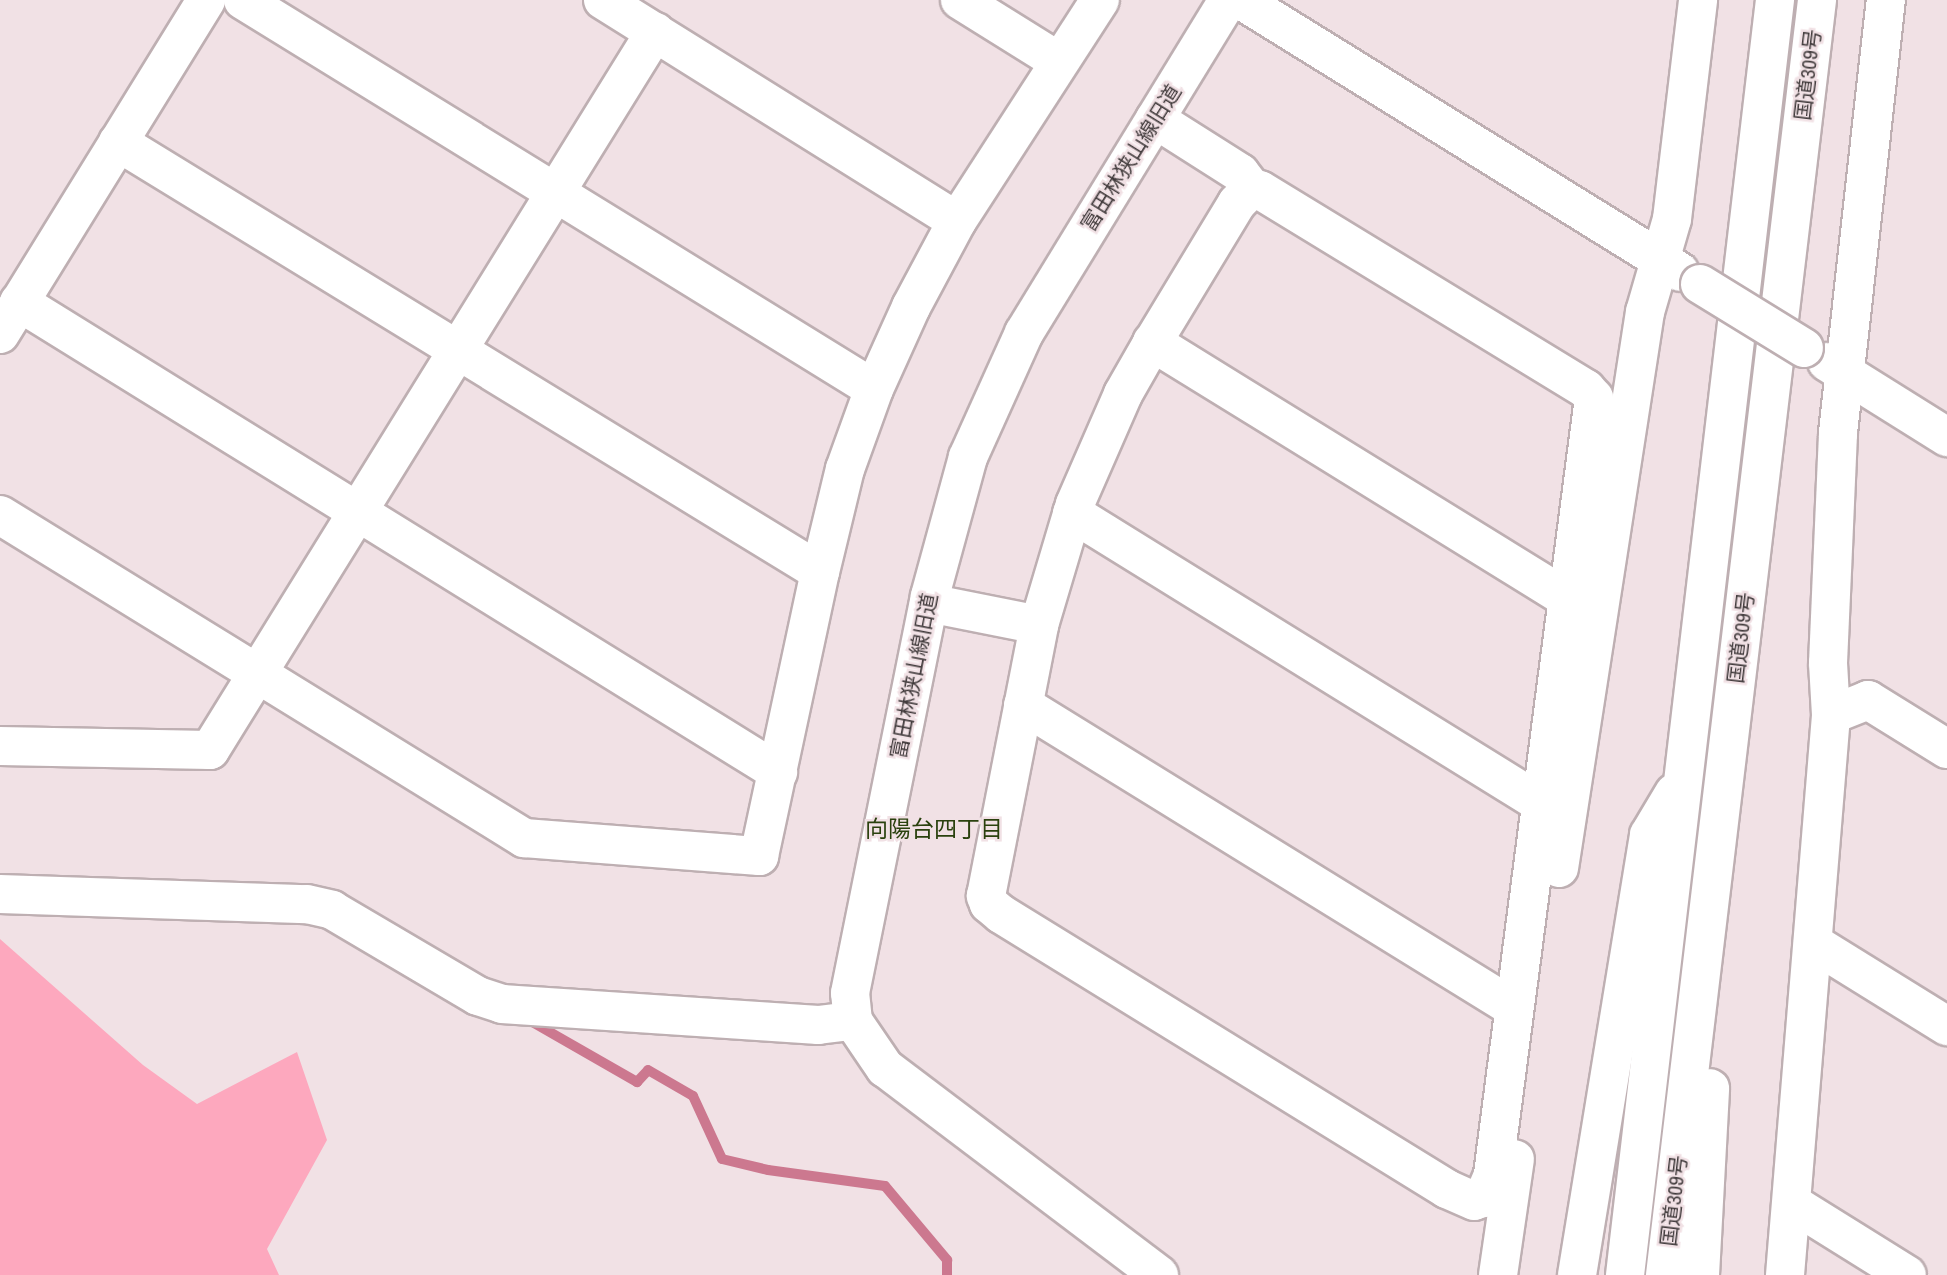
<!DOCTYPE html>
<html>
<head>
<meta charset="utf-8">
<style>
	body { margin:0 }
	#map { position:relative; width:1947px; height:1275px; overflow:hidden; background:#f1e1e5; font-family:"Archivo Narrow","Noto Sans JP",sans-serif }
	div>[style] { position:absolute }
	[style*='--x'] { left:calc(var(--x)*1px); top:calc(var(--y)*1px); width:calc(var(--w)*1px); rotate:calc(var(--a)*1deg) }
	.green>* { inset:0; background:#fda8be }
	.stream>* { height:10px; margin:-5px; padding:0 5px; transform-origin:5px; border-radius:5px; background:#cc788f }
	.roads { filter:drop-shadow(2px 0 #beafb2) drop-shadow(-2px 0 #beafb2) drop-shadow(0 2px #beafb2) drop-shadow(0 -2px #beafb2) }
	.minor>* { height:38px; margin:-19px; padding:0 19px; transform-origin:19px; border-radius:19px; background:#fff }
	.highway>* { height:38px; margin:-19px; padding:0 19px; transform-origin:19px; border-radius:19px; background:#fff }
	.bridges { filter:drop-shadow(2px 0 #beafb2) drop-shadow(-2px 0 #beafb2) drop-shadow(0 2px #beafb2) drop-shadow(0 -2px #beafb2) }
	.minor-bridge>* { height:38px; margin:-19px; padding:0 19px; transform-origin:19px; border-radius:19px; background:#fff }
	span { translate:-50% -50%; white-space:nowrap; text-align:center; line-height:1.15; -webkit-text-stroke:5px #f1e1e5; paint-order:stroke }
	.street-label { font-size:21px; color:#403a3b }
	.neighbourhood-label { font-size:23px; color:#2a410e }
</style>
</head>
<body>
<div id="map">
	<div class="green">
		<div style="clip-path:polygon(0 939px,143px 1065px,197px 1104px,297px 1052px,327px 1140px,267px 1249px,279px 1275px,0 1275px)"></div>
	</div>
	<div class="stream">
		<div style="--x:534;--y:1023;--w:119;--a:29.8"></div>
		<div style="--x:637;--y:1082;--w:16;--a:-47"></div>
		<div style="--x:648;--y:1070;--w:52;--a:30"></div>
		<div style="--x:693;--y:1096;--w:69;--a:65.3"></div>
		<div style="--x:722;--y:1159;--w:47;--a:13.4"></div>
		<div style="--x:768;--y:1170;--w:118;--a:7.8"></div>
		<div style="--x:885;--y:1186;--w:97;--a:50"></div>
		<div style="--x:947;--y:1260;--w:15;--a:90"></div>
	</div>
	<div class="roads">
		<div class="minor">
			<div style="--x:243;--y:0;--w:741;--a:31.65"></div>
			<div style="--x:603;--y:0;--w:417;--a:32"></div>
			<div style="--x:960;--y:0;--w:115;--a:31.9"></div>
			<div style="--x:1241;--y:0;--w:516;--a:31.78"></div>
			<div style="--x:1155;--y:119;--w:101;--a:32.4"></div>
			<div style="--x:1240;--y:173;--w:23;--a:52"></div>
			<div style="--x:118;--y:142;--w:823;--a:31.49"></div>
			<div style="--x:1260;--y:190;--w:382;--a:31.4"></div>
			<div style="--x:1586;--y:389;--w:12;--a:48"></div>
			<div style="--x:1594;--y:398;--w:784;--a:97.41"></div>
			<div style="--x:1493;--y:1175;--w:25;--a:113"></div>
			<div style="--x:1483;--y:1198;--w:9;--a:162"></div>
			<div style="--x:1474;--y:1201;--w:30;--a:-156"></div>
			<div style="--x:1447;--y:1189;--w:524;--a:-148.34"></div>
			<div style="--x:1001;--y:914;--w:16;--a:-140"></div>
			<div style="--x:989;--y:904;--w:9;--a:-111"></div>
			<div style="--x:986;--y:896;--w:276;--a:-78.9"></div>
			<div style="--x:1039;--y:625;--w:126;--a:-73.4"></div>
			<div style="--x:1075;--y:504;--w:120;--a:-66.4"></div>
			<div style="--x:1123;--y:394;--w:56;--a:-60.3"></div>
			<div style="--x:1151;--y:345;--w:166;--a:-58.8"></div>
			<div style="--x:1237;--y:203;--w:16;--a:-45"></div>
			<div style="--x:1248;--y:192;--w:12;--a:-9"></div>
			<div style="--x:19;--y:302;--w:893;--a:31.77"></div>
			<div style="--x:0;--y:334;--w:392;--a:-58.3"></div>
			<div style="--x:1152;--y:342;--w:490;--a:31.7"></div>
			<div style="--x:1827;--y:362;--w:142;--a:32"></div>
			<div style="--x:1072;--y:513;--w:553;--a:31.76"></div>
			<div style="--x:0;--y:515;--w:616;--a:31.65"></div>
			<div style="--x:524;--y:838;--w:236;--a:4.4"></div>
			<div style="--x:759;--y:856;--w:290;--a:-77.9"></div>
			<div style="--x:820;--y:572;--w:106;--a:-76.4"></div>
			<div style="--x:845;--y:469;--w:85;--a:-70.1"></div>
			<div style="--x:874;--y:389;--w:90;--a:-65.7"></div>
			<div style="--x:911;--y:307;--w:98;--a:-61.9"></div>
			<div style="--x:957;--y:221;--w:263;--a:-57.1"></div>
			<div style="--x:929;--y:603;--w:112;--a:11.3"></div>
			<div style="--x:1023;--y:705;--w:577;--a:31.68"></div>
			<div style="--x:1831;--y:715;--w:40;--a:-22"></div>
			<div style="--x:1868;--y:700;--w:93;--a:31.8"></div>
			<div style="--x:0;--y:746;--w:210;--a:1.1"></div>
			<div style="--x:210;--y:750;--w:845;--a:-58.21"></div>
			<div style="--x:1559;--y:868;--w:563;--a:-81.21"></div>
			<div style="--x:1645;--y:312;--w:97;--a:-73.8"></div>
			<div style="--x:1672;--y:219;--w:221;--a:-83.2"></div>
			<div style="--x:0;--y:894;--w:307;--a:1.9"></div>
			<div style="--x:307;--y:904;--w:26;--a:13"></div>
			<div style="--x:332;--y:910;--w:169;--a:30.5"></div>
			<div style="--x:478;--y:996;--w:25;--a:18"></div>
			<div style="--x:502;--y:1004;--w:317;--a:3.8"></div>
			<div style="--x:818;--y:1025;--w:35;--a:-7"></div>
			<div style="--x:1813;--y:943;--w:158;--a:31.8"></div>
			<div style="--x:1793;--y:1204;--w:134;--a:31.9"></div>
			<div style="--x:1159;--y:1275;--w:343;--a:-142.9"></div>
			<div style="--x:885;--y:1068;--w:57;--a:-124.2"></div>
			<div style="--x:853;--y:1021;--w:28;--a:-96"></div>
			<div style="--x:850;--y:993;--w:405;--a:-78.6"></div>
			<div style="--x:930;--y:596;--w:144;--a:-74.7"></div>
			<div style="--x:968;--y:457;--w:136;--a:-65.7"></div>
			<div style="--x:1024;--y:333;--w:391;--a:-58.5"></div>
			<div style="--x:1498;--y:1275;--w:117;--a:-81.7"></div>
			<div style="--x:1785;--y:1275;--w:562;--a:-85.3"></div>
			<div style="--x:1831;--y:715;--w:52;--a:-93.3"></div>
			<div style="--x:1828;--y:663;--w:230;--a:-87.5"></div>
			<div style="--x:1838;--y:433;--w:436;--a:-83.7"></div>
		</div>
		<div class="highway">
			<div style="--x:1577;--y:1275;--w:446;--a:-80.7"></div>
			<div style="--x:1649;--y:835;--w:49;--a:-59.2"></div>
			<div style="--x:1625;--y:1275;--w:1284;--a:-83.29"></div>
			<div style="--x:1665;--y:1275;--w:1284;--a:-83.2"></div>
			<div style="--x:1700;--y:1275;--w:187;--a:-86.9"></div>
		</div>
	</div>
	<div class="bridges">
		<div class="minor-bridge">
			<div style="--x:1700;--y:284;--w:122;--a:31.6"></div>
		</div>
	</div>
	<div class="street-label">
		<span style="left:1808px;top:75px;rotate:-83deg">国道309号</span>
		<span style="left:1131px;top:158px;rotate:-58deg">富田林狭山線旧道</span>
		<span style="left:1741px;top:638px;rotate:-83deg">国道309号</span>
		<span style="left:914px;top:676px;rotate:-79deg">富田林狭山線旧道</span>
		<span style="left:1674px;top:1201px;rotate:-83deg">国道309号</span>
	</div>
	<div class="neighbourhood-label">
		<span style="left:934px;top:829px">向陽台四丁目</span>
	</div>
</div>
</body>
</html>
